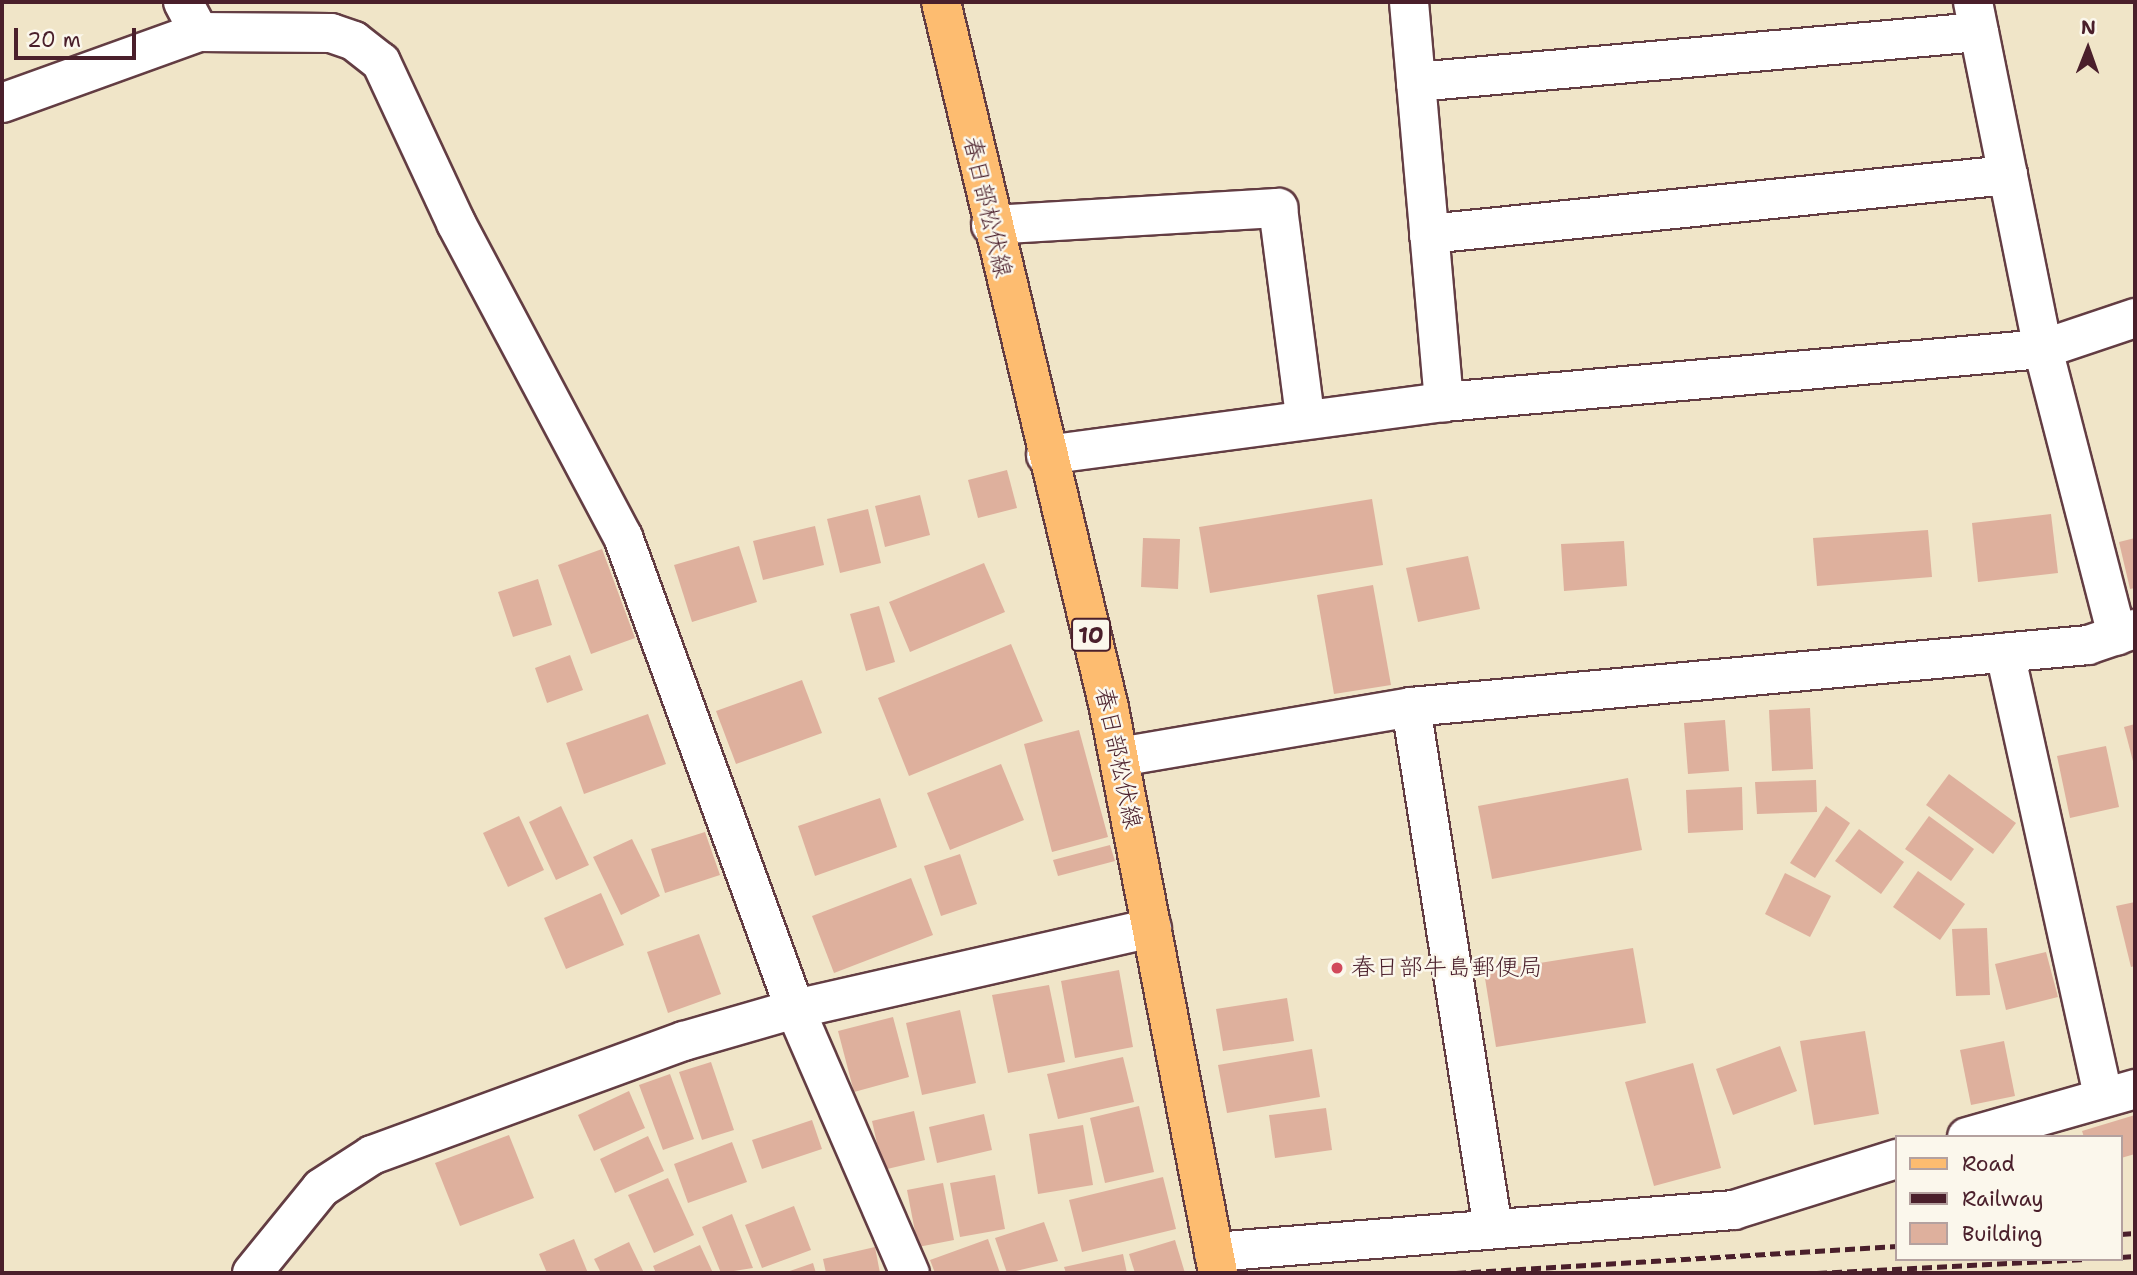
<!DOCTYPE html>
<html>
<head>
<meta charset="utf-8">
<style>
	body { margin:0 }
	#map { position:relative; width:2137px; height:1275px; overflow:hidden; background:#f0e5c8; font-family:"Shantell Sans","Klee One",sans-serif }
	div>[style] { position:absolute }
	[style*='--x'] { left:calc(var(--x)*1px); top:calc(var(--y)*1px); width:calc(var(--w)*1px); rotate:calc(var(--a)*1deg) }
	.building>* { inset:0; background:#deb09d }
	.roads { filter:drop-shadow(2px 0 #633d43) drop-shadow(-2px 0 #633d43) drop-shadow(0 2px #633d43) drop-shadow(0 -2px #633d43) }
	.street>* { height:38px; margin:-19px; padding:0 19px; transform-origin:19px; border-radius:19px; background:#fff }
	.primary>* { height:38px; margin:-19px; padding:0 19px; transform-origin:19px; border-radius:19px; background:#fdbc70 }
	.rail>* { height:5px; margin-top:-2.5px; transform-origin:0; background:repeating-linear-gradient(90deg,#4a1f2b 0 10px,transparent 0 15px) }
	.dots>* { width:19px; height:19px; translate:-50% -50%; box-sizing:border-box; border:4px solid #fbf7ec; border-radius:50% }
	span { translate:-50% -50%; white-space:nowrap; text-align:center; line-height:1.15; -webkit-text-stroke:5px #fbf7ec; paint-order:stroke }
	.shield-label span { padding:2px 5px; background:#fbf7ec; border:2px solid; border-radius:5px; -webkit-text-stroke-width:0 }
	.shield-label { font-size:23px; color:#4a1f2b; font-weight:700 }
	.street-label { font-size:24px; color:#4a1f2b }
	.poi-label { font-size:24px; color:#4a1f2b }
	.left { translate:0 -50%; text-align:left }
	.frame { position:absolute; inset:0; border:4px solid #4a1f2b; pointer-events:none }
	.legend { position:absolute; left:1895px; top:1135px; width:228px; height:126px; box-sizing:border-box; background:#fbf7ec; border:2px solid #b4a19f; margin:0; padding:9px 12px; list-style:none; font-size:21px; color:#4a1f2b }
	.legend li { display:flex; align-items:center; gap:14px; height:35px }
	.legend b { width:35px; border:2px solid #b4a19f }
	.north { position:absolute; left:2053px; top:14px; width:70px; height:70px; -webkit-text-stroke:5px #fbf7ec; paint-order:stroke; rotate:1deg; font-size:19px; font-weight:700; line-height:28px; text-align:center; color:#4a1f2b }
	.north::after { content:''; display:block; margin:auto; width:24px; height:32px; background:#4a1f2b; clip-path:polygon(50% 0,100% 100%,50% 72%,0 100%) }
	.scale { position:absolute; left:14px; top:28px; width:122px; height:32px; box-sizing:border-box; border:4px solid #4a1f2b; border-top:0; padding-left:9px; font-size:21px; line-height:24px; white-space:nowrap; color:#4a1f2b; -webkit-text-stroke:5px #fbf7ec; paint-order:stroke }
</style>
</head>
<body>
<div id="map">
	<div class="building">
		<div style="clip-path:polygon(1007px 470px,1017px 508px,978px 518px,968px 480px)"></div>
		<div style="clip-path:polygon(920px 495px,930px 535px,885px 547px,875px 506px)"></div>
		<div style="clip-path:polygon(1372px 499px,1383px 565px,1210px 593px,1199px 527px)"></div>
		<div style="clip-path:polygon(868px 509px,881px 563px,840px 573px,827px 519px)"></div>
		<div style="clip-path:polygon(2051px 514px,2058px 573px,1978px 582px,1972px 523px)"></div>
		<div style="clip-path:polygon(815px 526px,824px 565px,763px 580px,753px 541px)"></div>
		<div style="clip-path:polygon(1928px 530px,1932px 577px,1817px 586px,1813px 538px)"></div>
		<div style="clip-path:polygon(1143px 538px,1180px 539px,1178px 589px,1141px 587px)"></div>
		<div style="clip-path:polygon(2135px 538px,2135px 588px,2130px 589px,2119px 542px)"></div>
		<div style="clip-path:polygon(1624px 541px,1627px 586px,1564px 591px,1561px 544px)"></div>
		<div style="clip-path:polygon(739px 546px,757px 602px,692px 622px,674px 565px)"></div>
		<div style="clip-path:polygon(602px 549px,635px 638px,591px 654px,558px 565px)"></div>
		<div style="clip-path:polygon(1468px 556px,1480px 609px,1418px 622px,1406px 568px)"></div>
		<div style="clip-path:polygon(984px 563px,1005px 612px,910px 652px,889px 602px)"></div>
		<div style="clip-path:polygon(538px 579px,552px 625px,513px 637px,498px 592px)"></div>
		<div style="clip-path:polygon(1373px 585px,1391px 685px,1334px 694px,1317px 595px)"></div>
		<div style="clip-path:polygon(879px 606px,895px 662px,866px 671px,850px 614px)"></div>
		<div style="clip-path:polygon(1011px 644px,1043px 721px,909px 776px,878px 698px)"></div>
		<div style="clip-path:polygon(570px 655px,583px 690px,547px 703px,535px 668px)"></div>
		<div style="clip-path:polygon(802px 680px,822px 733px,736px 764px,716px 711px)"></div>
		<div style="clip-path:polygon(1810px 708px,1813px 769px,1772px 771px,1769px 710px)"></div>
		<div style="clip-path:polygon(648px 714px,666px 764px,584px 794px,566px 743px)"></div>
		<div style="clip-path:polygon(1725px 720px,1729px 771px,1688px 774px,1684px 723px)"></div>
		<div style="clip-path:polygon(2135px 724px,2135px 765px,2134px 765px,2124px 727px)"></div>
		<div style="clip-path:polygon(1079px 730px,1108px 837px,1052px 852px,1024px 744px)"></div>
		<div style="clip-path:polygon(2106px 746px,2119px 807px,2070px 818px,2057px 756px)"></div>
		<div style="clip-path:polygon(1001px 764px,1024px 820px,950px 850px,927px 793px)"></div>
		<div style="clip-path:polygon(1949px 774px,2016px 823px,1993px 854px,1926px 805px)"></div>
		<div style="clip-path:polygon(1628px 778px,1642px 850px,1492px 879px,1478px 806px)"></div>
		<div style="clip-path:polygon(1816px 780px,1817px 812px,1757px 814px,1755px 782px)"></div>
		<div style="clip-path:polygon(1742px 787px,1743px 830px,1688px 833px,1686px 790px)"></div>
		<div style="clip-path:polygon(880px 798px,897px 847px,815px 876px,798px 826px)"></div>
		<div style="clip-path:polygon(561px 806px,589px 865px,556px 880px,529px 822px)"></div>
		<div style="clip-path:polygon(1826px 806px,1850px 823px,1815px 878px,1790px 863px)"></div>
		<div style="clip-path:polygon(519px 816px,544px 870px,508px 887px,483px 833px)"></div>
		<div style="clip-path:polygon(1929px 816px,1974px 849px,1951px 881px,1905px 849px)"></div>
		<div style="clip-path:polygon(1859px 829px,1904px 862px,1881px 894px,1835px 861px)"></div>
		<div style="clip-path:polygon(705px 832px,720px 875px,665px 893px,651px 849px)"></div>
		<div style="clip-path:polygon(632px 839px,660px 896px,621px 915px,593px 857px)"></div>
		<div style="clip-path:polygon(1110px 845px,1115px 861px,1058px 876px,1053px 860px)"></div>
		<div style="clip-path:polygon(960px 854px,977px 904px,941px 916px,924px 866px)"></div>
		<div style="clip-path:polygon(1918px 871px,1965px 904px,1940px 940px,1893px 907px)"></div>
		<div style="clip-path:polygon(1785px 873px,1831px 896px,1810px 937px,1765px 914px)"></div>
		<div style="clip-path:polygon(911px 878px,933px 935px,834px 973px,812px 916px)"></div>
		<div style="clip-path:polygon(601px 893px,624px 945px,566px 969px,544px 918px)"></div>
		<div style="clip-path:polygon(2135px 902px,2135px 966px,2131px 967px,2116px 906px)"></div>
		<div style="clip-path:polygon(1987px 928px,1990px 995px,1956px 996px,1952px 929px)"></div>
		<div style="clip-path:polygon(699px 934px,721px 994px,668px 1013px,647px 952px)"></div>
		<div style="clip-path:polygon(1633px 948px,1646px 1023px,1496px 1047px,1484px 972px)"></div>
		<div style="clip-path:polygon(2046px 952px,2058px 997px,2006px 1010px,1995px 964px)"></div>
		<div style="clip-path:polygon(1119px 970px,1133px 1047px,1075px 1058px,1061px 981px)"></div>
		<div style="clip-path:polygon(1049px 985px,1065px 1062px,1008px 1073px,992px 995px)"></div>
		<div style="clip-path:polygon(1287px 998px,1294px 1041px,1223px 1051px,1216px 1009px)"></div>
		<div style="clip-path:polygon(960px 1010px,976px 1083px,922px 1095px,906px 1023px)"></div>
		<div style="clip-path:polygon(893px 1017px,909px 1077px,854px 1092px,838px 1031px)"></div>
		<div style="clip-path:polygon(1865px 1031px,1879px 1114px,1814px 1125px,1800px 1041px)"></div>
		<div style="clip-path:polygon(2004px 1041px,2015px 1096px,1971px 1105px,1960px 1050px)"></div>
		<div style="clip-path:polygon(1780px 1046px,1797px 1091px,1733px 1115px,1716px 1069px)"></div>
		<div style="clip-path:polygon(1312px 1049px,1320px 1097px,1227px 1113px,1218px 1065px)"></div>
		<div style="clip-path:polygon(1123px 1057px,1134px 1102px,1058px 1119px,1047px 1074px)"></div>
		<div style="clip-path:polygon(711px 1062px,734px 1130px,702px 1140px,679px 1072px)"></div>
		<div style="clip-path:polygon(1693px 1063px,1721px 1168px,1654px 1186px,1625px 1082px)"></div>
		<div style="clip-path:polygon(670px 1074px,694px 1139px,663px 1150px,639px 1085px)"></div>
		<div style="clip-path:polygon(629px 1091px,645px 1128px,594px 1151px,578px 1115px)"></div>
		<div style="clip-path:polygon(1139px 1106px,1154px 1172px,1105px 1183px,1090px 1118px)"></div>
		<div style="clip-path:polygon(1326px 1108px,1332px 1150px,1275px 1158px,1269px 1115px)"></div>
		<div style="clip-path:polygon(914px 1111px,925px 1160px,883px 1170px,872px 1121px)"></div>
		<div style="clip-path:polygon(984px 1114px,992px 1150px,937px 1163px,929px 1127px)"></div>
		<div style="clip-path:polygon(2135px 1115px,2135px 1154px,2121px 1158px,2121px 1137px,2084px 1137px,2082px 1131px)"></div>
		<div style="clip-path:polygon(812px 1120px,822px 1149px,762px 1169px,752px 1140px)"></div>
		<div style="clip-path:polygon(1083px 1125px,1093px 1185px,1038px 1194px,1029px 1134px)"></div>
		<div style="clip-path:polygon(509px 1135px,534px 1198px,460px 1226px,435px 1163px)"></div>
		<div style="clip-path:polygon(648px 1136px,664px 1171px,615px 1193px,600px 1159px)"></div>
		<div style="clip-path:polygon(732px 1142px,747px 1182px,688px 1203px,674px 1164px)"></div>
		<div style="clip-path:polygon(995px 1175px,1005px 1229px,960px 1237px,950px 1183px)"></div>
		<div style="clip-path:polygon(1163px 1177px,1176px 1229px,1082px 1252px,1069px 1200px)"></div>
		<div style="clip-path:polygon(668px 1178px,694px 1235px,654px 1253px,628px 1195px)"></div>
		<div style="clip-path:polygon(943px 1183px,954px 1240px,918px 1247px,907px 1190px)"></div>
		<div style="clip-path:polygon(794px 1206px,811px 1250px,762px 1268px,745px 1225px)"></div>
		<div style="clip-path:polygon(732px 1214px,753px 1268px,721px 1273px,702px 1227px)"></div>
		<div style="clip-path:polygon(1044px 1222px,1058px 1261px,1007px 1273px,995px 1238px)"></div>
		<div style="clip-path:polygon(574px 1239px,588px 1273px,547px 1273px,539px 1254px)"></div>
		<div style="clip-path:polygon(988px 1239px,1000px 1273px,935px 1273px,930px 1260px)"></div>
		<div style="clip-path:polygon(1175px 1240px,1185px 1273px,1135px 1273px,1129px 1254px)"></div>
		<div style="clip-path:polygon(629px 1242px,644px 1273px,601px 1273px,594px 1259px)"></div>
		<div style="clip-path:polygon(700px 1245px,713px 1273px,656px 1273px,653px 1266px)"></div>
		<div style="clip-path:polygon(875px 1247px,880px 1273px,826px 1273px,823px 1259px)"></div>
		<div style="clip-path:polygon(1123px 1254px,1127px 1273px,1066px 1273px,1064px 1267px)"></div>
		<div style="clip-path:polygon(813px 1263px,816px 1273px,784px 1273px)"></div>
	</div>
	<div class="roads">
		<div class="street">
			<div style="--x:183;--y:2;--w:34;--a:62"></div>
			<div style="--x:1409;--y:2;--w:402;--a:85"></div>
			<div style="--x:1973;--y:2;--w:354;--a:78.6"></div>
			<div style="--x:2043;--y:349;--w:296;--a:75.5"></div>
			<div style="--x:1416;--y:82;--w:565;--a:-5.08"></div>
			<div style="--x:2;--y:103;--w:209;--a:-19.8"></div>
			<div style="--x:199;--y:32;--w:132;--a:0.4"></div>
			<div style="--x:331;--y:33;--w:24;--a:19"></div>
			<div style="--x:354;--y:41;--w:34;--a:38"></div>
			<div style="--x:381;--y:62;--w:178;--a:65"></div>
			<div style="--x:456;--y:223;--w:356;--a:62"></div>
			<div style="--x:623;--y:537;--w:502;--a:69.98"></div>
			<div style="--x:795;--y:1009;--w:288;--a:66.5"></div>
			<div style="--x:991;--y:225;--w:288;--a:-3.4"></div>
			<div style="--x:1278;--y:208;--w:211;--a:82.6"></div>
			<div style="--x:1429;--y:234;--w:582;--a:-5.82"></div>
			<div style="--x:1046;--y:455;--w:402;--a:-7.6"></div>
			<div style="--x:1444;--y:402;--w:601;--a:-5.06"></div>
			<div style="--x:2043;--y:349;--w:97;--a:-18.6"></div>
			<div style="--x:2005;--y:653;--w:454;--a:77.5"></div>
			<div style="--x:1411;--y:707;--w:528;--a:81.07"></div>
			<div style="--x:1119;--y:757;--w:296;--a:-9.7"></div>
			<div style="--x:1411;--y:707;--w:680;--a:-5.23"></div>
			<div style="--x:2088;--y:645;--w:50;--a:-18.8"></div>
			<div style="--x:1967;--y:1137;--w:175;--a:-15.9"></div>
			<div style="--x:1214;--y:1252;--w:522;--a:-4.62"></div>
			<div style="--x:1734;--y:1210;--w:171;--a:-17.4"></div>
			<div style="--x:252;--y:1273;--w:109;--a:-50.9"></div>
			<div style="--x:321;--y:1188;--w:61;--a:-32.9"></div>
			<div style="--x:372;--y:1155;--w:332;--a:-20.1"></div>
			<div style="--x:684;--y:1041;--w:116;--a:-16.1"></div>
			<div style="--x:795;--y:1009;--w:366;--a:-12.8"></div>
		</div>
		<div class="primary">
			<div style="--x:941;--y:2;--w:726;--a:76.61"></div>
			<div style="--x:1109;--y:708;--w:575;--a:79.08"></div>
		</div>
	</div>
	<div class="rail">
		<div style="--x:2121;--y:1234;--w:14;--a:-4"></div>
		<div style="--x:2121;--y:1257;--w:14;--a:-4"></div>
		<div style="--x:1456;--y:1273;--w:442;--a:-3.5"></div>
		<div style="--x:1817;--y:1273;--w:269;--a:-3"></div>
	</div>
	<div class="dots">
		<div style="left:1337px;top:968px;background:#d1495b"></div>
	</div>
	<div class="shield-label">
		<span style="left:1091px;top:635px">10</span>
	</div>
	<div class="street-label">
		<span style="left:987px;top:207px;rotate:77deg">春日部松伏線</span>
		<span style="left:1118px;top:758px;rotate:78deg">春日部松伏線</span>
	</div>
	<div class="poi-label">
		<span class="left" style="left:1351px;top:968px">春日部牛島郵便局</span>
	</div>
	<div class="frame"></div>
	<ul class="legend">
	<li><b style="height:9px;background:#fdbc70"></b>Road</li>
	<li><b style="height:9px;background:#4a1f2b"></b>Railway</li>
	<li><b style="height:19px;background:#deb09d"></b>Building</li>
	</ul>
	<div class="north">N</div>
	<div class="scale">20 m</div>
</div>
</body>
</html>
